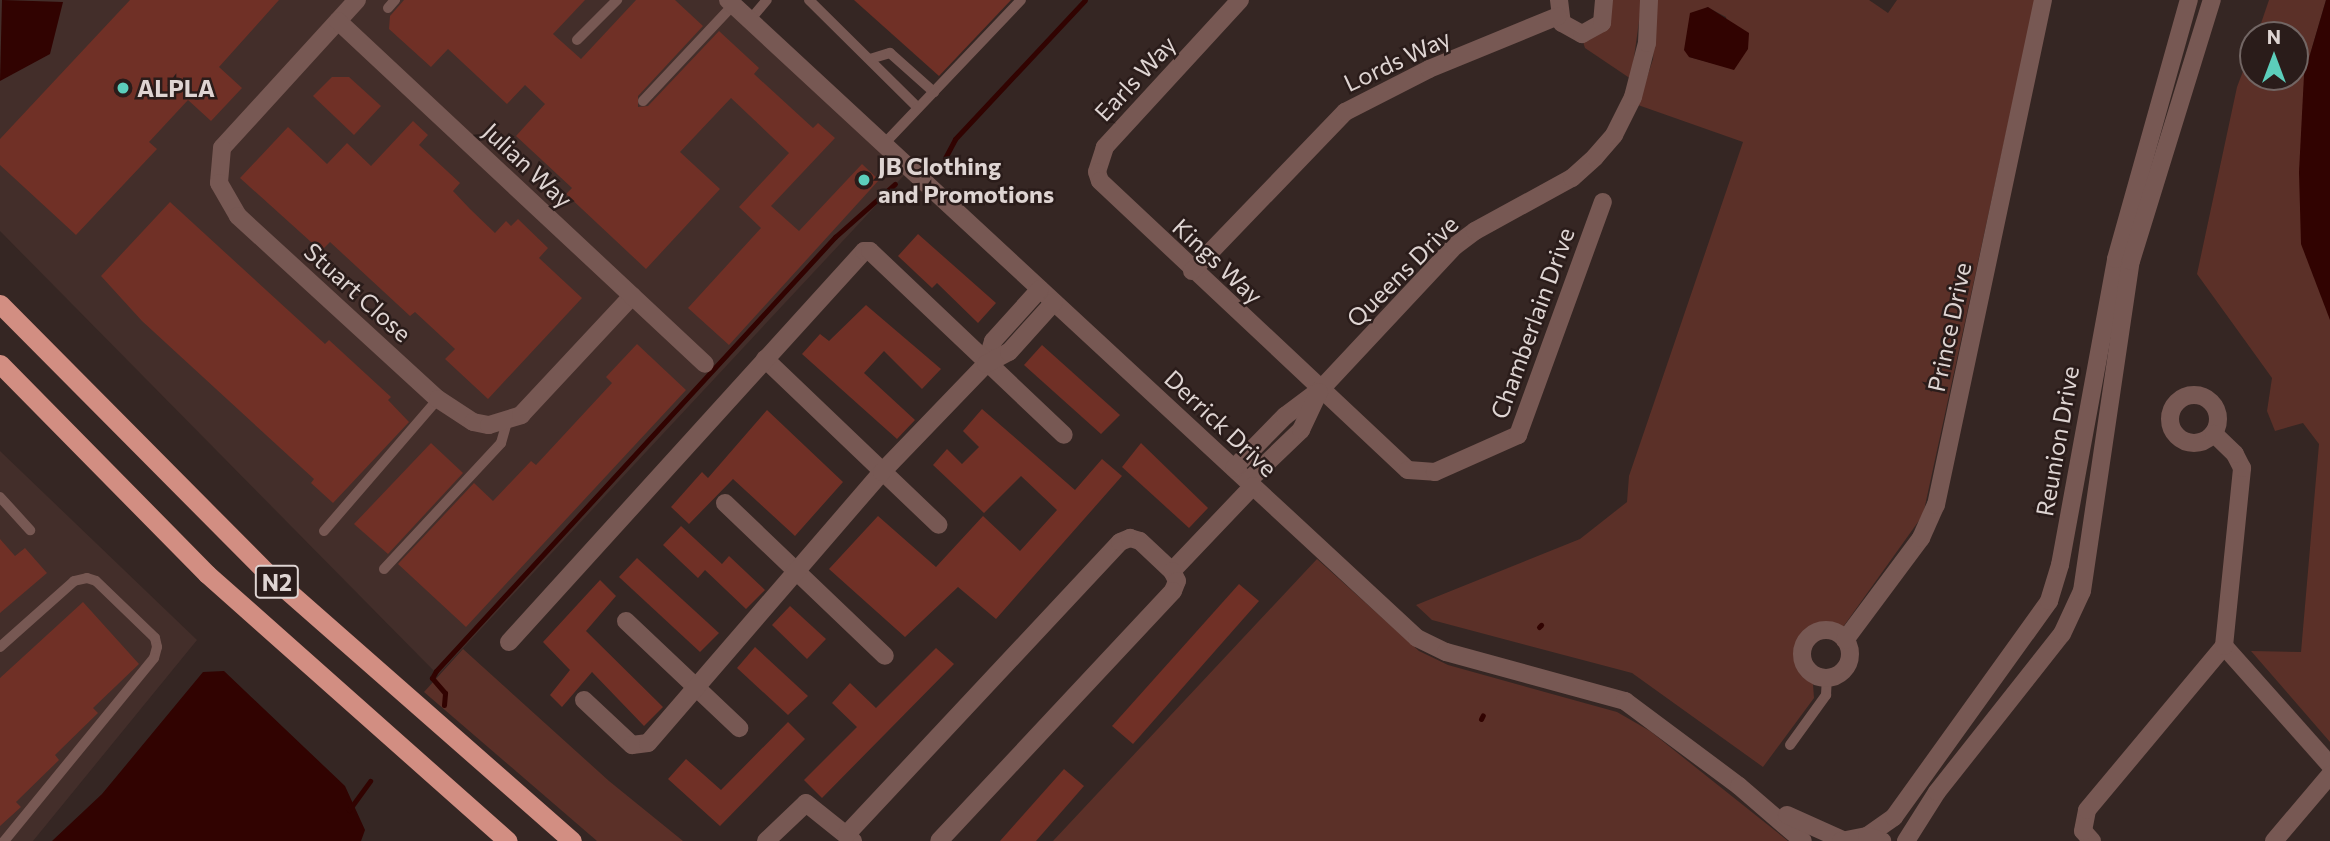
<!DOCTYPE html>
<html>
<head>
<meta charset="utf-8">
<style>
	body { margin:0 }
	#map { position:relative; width:2330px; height:841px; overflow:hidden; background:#352623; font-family:Commissioner,sans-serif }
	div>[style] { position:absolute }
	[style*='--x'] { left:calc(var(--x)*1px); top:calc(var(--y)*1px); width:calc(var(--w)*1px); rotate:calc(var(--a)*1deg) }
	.built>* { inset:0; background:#432e2a }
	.green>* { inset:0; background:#5b3028 }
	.water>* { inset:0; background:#310301 }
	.stream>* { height:5px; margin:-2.5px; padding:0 2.5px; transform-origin:2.5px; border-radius:2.5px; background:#310301 }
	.building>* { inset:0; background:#703026 }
	.service>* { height:10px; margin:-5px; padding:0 5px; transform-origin:5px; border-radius:5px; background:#775853 }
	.minor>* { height:18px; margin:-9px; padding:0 9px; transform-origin:9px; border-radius:9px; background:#775853 }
	.minor>.ring { margin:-9px; padding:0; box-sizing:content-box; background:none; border:18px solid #775853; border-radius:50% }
	.tertiary>* { height:18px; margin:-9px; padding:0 9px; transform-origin:9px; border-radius:9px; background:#775853 }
	.trunk>* { height:19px; margin:-9.5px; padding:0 9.5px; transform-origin:9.5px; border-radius:9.5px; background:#d28e82 }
	.dots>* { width:19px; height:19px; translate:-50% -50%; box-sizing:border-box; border:4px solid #2a1c1a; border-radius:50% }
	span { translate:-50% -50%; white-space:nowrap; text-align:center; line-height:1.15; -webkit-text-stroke:5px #2a1c1a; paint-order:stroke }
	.shield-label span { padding:2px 5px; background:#2a1c1a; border:2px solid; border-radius:5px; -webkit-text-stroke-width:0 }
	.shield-label { font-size:23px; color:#ded4d2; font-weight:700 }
	.street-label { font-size:24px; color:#ded4d2 }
	.poi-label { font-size:24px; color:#ded4d2; font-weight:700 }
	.left { translate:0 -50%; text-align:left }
	.north { position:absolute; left:2239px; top:21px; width:70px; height:70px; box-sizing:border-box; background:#2a1c1a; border:2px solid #726664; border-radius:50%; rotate:0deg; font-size:19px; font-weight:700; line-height:28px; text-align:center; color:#ded4d2 }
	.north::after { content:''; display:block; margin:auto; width:24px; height:32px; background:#5ccebb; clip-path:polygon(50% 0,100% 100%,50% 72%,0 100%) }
</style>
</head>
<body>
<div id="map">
	<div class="built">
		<div style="clip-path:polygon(0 0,726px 0,909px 170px,438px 675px,0 231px)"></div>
		<div style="clip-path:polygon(0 451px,197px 640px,33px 841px,0 841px)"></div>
	</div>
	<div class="green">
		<div style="clip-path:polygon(1609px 0,1642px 0,1631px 79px,1585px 48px,1582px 39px)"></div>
		<div style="clip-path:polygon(evenodd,1657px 0,1869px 0,1888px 13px,1897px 0,2035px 0,1923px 515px,1843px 627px,1819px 624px,1800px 639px,1798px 662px,1813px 684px,1814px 698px,1763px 767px,1632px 673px,1432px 620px,1416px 605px,1580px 539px,1627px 502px,1629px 476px,1743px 142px,1638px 105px,1653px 59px,1657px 0,1707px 7px,1726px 17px,1734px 69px,1689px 57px,1707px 7px)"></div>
		<div style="clip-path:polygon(2269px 0,2326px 0,2304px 75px,2330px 320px,2330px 742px,2251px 651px,2301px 652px,2319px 444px,2303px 423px,2275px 431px,2267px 411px,2272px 378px,2197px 274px,2237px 87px,2253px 45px,2253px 77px,2295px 77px,2295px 35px,2257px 35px)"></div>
		<div style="clip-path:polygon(1317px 559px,1419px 651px,1448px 665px,1617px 712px,1650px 731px,1788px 841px,1053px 841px)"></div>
		<div style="clip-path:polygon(463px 649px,609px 781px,683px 841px,597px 841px,424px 692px)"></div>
	</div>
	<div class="water">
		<div style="clip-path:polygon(2px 0,63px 2px,50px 54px,0 81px)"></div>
		<div style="clip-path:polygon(2326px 0,2330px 0,2330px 320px,2301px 244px,2299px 172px,2304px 75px)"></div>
		<div style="clip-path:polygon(1708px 7px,1749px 33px,1748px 49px,1734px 70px,1689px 57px,1684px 50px,1690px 13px)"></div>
		<div style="clip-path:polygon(224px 671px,345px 786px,365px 830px,361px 841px,52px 841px,102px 794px,203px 672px)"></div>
	</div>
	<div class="stream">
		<div style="--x:945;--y:158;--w:21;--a:-62"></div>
		<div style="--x:955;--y:139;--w:190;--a:-46.9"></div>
		<div style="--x:1539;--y:627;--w:3;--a:-45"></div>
		<div style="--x:444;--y:705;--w:12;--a:-85"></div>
		<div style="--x:445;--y:693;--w:20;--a:-131"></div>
		<div style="--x:432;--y:678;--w:8;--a:-60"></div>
		<div style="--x:436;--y:671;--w:590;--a:-47.41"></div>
		<div style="--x:835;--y:237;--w:80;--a:-41.5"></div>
		<div style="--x:1481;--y:719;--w:4;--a:-63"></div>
		<div style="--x:349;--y:810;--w:36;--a:-54"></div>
	</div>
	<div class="building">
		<div style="clip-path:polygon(130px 0,279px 0,219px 67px,242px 88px,211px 121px,188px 100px,149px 142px,157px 149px,76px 235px,0 165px,0 139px)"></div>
		<div style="clip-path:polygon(404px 0,585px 0,553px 34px,581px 59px,636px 0,675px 0,703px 26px,638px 96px,638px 107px,648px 106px,719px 31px,759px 68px,754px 74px,813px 128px,818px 123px,835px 138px,771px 206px,799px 231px,862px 164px,879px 180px,729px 345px,688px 308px,761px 228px,739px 207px,789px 153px,731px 98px,680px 152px,720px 189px,646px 269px,566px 194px,572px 188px,516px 136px,545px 104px,525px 85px,507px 104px,448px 49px,431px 67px,389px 29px,390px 16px)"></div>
		<div style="clip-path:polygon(854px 0,1011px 0,939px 76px)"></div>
		<div style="clip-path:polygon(332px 77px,349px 77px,381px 106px,354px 135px,313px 96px)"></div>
		<div style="clip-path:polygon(413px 121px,428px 135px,419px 145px,460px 183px,453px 191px,470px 209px,495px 233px,506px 221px,511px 226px,518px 219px,548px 248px,539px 258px,582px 298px,488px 399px,445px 359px,455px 349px,415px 312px,410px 316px,330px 242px,321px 251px,240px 178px,288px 127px,327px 164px,347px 143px,371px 166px)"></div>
		<div style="clip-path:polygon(170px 202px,325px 344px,329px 340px,391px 397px,388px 400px,409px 422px,333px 503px,311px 483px,314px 479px,142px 321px,101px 276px)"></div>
		<div style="clip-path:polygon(918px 234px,996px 303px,978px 323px,937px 283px,932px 288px,898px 256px)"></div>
		<div style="clip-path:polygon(866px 305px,941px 369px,922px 389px,884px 351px,864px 373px,915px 420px,897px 439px,802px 354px,820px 334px,829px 341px)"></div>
		<div style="clip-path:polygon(637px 344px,686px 390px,466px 627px,398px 564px,474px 483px,493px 501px,531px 461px,536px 465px,612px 383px,606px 377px)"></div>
		<div style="clip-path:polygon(1042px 345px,1120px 415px,1101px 434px,1024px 365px)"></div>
		<div style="clip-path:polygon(982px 409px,1075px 490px,1102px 459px,1122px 476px,996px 619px,958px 587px,905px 637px,829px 569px,878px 516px,936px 567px,983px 516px,1020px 551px,1057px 510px,1021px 476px,984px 513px,933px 465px,947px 449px,962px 464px,979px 447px,963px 431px)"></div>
		<div style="clip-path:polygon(767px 410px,843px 482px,795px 536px,733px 479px,689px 524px,671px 507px,702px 472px,708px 478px)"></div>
		<div style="clip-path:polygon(431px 443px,463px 473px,388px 554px,354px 524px)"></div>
		<div style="clip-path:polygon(1141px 443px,1208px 508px,1189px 528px,1122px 467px)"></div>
		<div style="clip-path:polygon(681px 526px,722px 564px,729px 556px,765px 590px,746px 609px,705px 570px,698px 578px,663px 545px)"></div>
		<div style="clip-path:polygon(0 539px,15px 556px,25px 548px,47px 573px,0 613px)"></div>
		<div style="clip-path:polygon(637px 558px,719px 633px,700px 652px,619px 577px)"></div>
		<div style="clip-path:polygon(600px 580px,616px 596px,586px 631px,663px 707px,644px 726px,592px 672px,562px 707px,550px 695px,570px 670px,543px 642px)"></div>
		<div style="clip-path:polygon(1239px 584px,1259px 601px,1133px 744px,1112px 726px)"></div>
		<div style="clip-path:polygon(83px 602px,139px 664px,93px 708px,98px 713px,55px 755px,59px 760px,16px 802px,21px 807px,0 826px,0 678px)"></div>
		<div style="clip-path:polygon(790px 606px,826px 639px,807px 659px,772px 625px)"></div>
		<div style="clip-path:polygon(755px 647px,808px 696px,788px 715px,737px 668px)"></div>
		<div style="clip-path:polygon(936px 648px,954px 664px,822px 798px,804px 780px,857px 727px,832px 703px,850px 683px,876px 708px)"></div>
		<div style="clip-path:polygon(788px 722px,805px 739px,720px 826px,668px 779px,686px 759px,721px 790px)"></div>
		<div style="clip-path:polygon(1064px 769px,1084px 786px,1036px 841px,1000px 841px)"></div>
	</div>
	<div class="service">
		<div style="--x:809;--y:0;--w:153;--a:44.7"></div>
		<div style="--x:388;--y:8;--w:11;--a:-49"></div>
		<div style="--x:750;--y:20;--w:26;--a:-50"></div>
		<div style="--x:577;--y:40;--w:57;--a:-45"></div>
		<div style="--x:870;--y:59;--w:21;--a:-17"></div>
		<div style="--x:890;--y:53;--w:59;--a:41.6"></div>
		<div style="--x:643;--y:101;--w:132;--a:-46.8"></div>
		<div style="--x:883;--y:145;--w:200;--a:-46.4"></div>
		<div style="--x:0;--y:497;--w:45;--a:47.7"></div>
		<div style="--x:324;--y:531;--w:174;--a:-49.2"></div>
		<div style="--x:384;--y:569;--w:172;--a:-47.1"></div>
		<div style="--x:501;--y:443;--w:22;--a:-74"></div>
		<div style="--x:0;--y:647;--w:99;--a:-41.7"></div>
		<div style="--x:74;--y:581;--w:13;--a:-13"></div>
		<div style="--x:87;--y:578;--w:9;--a:18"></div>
		<div style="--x:96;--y:581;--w:82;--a:44"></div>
		<div style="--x:155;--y:638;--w:9;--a:77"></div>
		<div style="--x:157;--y:647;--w:11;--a:105"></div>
		<div style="--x:154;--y:658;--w:237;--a:129.3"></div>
		<div style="--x:1790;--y:745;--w:62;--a:-54.2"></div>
		<div style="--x:1826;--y:695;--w:17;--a:-87"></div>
	</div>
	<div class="minor">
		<div style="--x:357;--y:0;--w:200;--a:132.4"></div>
		<div style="--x:222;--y:148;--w:35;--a:95"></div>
		<div style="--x:219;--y:183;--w:38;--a:60"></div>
		<div style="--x:238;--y:216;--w:271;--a:42.5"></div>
		<div style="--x:438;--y:399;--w:42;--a:33.3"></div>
		<div style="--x:473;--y:422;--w:16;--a:11"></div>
		<div style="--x:489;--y:425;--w:34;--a:-17"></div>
		<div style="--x:521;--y:415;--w:163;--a:-47"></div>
		<div style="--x:728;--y:0;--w:939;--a:42.8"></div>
		<div style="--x:1417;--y:638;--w:32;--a:26"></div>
		<div style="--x:1446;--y:652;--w:186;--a:15.3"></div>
		<div style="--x:1625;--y:701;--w:142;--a:36.7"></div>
		<div style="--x:1739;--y:786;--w:84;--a:40.7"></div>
		<div style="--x:1240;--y:0;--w:200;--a:132.6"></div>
		<div style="--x:1105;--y:147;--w:26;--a:108"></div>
		<div style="--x:1097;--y:172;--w:9;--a:72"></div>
		<div style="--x:1100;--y:181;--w:422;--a:43.2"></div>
		<div style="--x:1408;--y:470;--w:27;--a:4"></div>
		<div style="--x:1435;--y:472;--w:91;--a:-24"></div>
		<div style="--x:1518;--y:435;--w:248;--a:-70"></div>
		<div style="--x:1559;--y:0;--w:23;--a:83"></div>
		<div style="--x:1562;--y:23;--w:23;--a:29"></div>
		<div style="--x:1582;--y:34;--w:23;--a:-29"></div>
		<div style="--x:1602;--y:23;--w:23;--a:-85"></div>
		<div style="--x:338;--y:21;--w:502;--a:43.06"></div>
		<div style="--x:1192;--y:271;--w:221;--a:-46.1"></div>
		<div style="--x:1345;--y:112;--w:94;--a:-27.1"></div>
		<div style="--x:1429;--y:69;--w:139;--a:-22.3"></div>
		<div style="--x:765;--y:359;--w:240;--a:43.7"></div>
		<div style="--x:986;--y:364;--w:24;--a:-73"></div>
		<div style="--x:993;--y:341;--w:70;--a:-47.9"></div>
		<div class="ring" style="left:2170px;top:395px;width:30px;height:30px"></div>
		<div style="--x:1234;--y:468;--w:73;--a:-45.6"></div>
		<div style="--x:1285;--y:416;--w:45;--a:-36.9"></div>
		<div style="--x:1321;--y:389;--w:196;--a:-46.9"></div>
		<div style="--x:1455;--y:246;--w:25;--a:-37"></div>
		<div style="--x:1475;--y:231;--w:111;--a:-28.7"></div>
		<div style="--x:1572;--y:178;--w:31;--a:-42"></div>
		<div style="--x:1595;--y:157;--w:29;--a:-49"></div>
		<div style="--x:1614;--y:135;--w:42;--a:-63.4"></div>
		<div style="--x:1633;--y:97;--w:56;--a:-75.5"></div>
		<div style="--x:1647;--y:43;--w:43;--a:-87.3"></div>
		<div style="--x:1248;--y:481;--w:74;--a:-43.9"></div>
		<div style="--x:1301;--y:430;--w:42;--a:-64.7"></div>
		<div style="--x:725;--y:503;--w:221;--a:43.7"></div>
		<div style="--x:1172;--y:571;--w:117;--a:-46.4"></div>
		<div style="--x:626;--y:621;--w:156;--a:43.4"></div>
		<div class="ring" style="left:1802px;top:630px;width:30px;height:30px"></div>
		<div style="--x:1845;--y:640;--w:127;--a:-53.3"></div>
		<div style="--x:1921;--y:538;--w:36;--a:-66"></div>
		<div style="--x:1936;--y:505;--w:516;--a:-78.04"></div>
		<div style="--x:509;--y:642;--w:528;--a:-47.76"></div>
		<div style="--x:864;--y:251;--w:6;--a:0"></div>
		<div style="--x:870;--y:251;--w:267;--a:43.5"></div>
		<div style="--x:2224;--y:646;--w:159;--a:48.3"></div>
		<div style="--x:584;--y:700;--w:66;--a:43.2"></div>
		<div style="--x:632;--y:745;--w:16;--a:-7"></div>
		<div style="--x:648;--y:743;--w:358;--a:-49.2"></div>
		<div style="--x:882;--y:472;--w:150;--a:-46.1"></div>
		<div style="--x:986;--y:364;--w:26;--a:-28"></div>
		<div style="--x:1009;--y:352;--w:67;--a:-48"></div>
		<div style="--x:1787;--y:815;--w:61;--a:24.1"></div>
		<div style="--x:766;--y:841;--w:55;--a:-43.5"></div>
		<div style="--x:806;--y:803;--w:51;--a:38.7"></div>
		<div style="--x:853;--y:841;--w:9;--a:-139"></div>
		<div style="--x:846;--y:835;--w:401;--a:-46.9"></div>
		<div style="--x:1120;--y:542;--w:11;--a:-22"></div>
		<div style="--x:1130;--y:538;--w:10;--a:17"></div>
		<div style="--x:1140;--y:541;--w:44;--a:43.2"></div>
		<div style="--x:1172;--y:571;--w:11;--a:63"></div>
		<div style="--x:1177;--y:581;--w:11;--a:112"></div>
		<div style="--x:1173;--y:591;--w:342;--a:133.1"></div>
		<div style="--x:2092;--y:841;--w:13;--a:-132"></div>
		<div style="--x:2083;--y:831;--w:21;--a:-79"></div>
		<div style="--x:2087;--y:810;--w:214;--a:-50.1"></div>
		<div style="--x:2224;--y:646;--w:179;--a:-84.2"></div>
		<div style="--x:2242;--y:468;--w:16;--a:-117"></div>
		<div style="--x:2235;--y:454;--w:29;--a:-136"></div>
		<div style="--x:2274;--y:841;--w:87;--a:-49.7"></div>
	</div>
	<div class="tertiary">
		<div style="--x:1867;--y:836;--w:33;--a:-35"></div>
		<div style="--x:1894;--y:817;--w:266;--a:-54.3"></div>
		<div style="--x:2049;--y:601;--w:38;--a:-73"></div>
		<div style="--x:2060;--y:565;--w:311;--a:-79.6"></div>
		<div style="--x:2116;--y:259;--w:269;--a:-74.3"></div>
		<div style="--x:1841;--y:841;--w:26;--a:-11"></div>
		<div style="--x:1867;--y:836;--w:16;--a:18"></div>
		<div style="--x:1906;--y:841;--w:58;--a:-57.7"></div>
		<div style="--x:1937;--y:792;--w:201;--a:-51.7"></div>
		<div style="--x:2062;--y:634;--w:47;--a:-65.1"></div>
		<div style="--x:2082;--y:591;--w:334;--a:-81.6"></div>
		<div style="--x:2131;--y:261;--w:273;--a:-72.8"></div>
	</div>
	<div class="trunk">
		<div style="--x:0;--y:304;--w:378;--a:45.2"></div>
		<div style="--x:266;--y:572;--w:407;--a:41.3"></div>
		<div style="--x:0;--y:364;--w:295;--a:45.4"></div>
		<div style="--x:207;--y:574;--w:402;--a:41.6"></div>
	</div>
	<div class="dots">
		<div style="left:123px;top:88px;background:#5ccebb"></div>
		<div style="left:864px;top:180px;background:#5ccebb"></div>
	</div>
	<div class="shield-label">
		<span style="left:277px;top:582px">N2</span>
	</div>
	<div class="street-label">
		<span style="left:1397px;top:60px;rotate:-25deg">Lords Way</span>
		<span style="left:1135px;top:78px;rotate:-47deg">Earls Way</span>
		<span style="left:528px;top:165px;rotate:43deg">Julian Way</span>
		<span style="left:1218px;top:261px;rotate:43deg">Kings Way</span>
		<span style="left:1402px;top:271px;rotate:-45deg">Queens Drive</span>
		<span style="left:358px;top:292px;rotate:42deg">Stuart Close</span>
		<span style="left:1532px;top:323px;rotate:-70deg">Chamberlain Drive</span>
		<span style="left:1949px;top:327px;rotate:-78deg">Prince Drive</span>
		<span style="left:1221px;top:423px;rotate:43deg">Derrick Drive</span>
		<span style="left:2057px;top:441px;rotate:-80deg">Reunion Drive</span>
	</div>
	<div class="poi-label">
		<span class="left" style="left:137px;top:88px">ALPLA</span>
		<span class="left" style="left:878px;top:180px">JB Clothing<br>and Promotions</span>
	</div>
	<div class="north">N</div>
</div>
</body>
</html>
